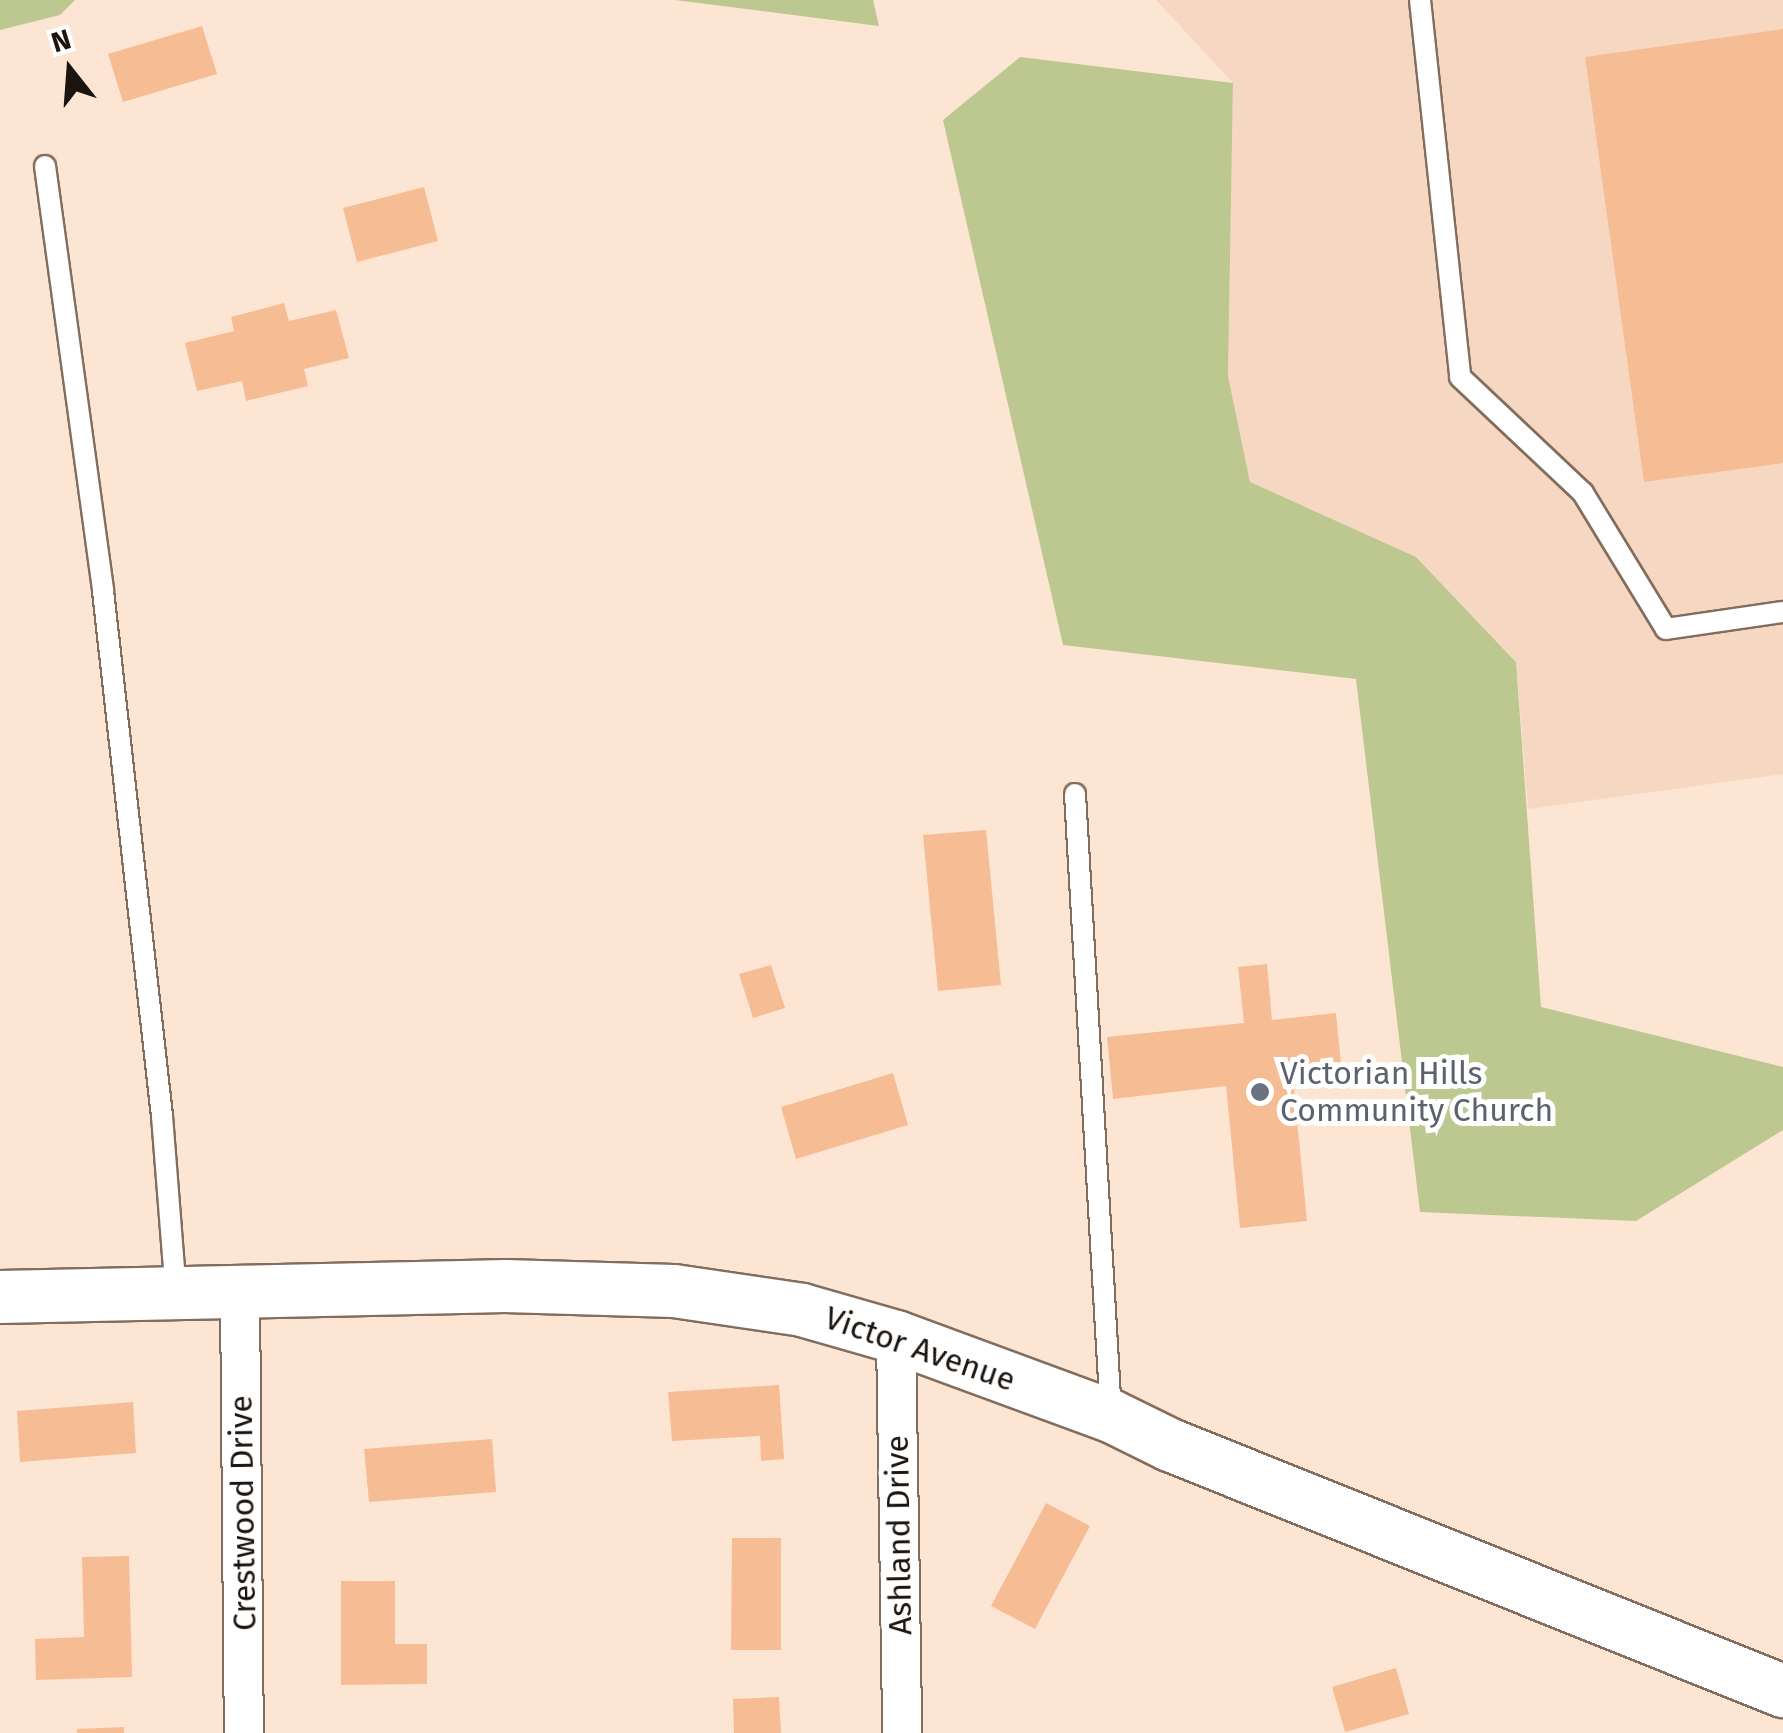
<!DOCTYPE html>
<html>
<head>
<meta charset="utf-8">
<style>
	body { margin:0 }
	#map { position:relative; width:1783px; height:1733px; overflow:hidden; background:#fde5d4; font-family:"Fira Sans",sans-serif }
	div>[style] { position:absolute }
	[style*='--x'] { left:calc(var(--x)*1px); top:calc(var(--y)*1px); width:calc(var(--w)*1px); rotate:calc(var(--a)*1deg) }
	.built>* { inset:0; background:#f6d8c2 }
	.green>* { inset:0; background:#bcc88f }
	.building>* { inset:0; background:#f6bd94 }
	.roads { filter:drop-shadow(2px 0 #826d5e) drop-shadow(-2px 0 #826d5e) drop-shadow(0 2px #826d5e) drop-shadow(0 -2px #826d5e) }
	.lane>* { height:20px; margin:-10px; padding:0 10px; transform-origin:10px; border-radius:10px; background:#fff }
	.street>* { height:38px; margin:-19px; padding:0 19px; transform-origin:19px; border-radius:19px; background:#fff }
	.secondary>* { height:52px; margin:-26px; padding:0 26px; transform-origin:26px; border-radius:26px; background:#fff }
	.dots>* { width:28px; height:28px; translate:-50% -50%; box-sizing:border-box; border:5px solid #fff; border-radius:50% }
	span { translate:-50% -50%; white-space:nowrap; text-align:center; line-height:1.15; -webkit-text-stroke:10px #fff; paint-order:stroke }
	.worship-label { font-size:32px; color:#5b616d }
	.left { translate:0 -50%; text-align:left }
	.street-label { font-size:32px; color:#1c140e }
	.north { position:absolute; left:20px; top:20px; width:100px; height:100px; -webkit-text-stroke:8px #fff; paint-order:stroke; rotate:343deg; font-size:28px; font-weight:700; line-height:40px; text-align:center; color:#1c140e }
	.north::after { content:''; display:block; margin:auto; width:35px; height:45px; background:#1c140e; clip-path:polygon(50% 0,100% 100%,50% 72%,0 100%) }
</style>
</head>
<body>
<div id="map">
	<div class="built">
		<div style="clip-path:polygon(1156px 0,1783px 0,1783px 774px,1528px 809px,1516px 661px,1416px 557px,1250px 483px,1228px 376px,1233px 83px)"></div>
	</div>
	<div class="green">
		<div style="clip-path:polygon(0 0,75px 0,60px 15px,0 30px)"></div>
		<div style="clip-path:polygon(675px 0,873px 0,879px 26px)"></div>
		<div style="clip-path:polygon(1020px 57px,1233px 83px,1228px 376px,1250px 482px,1416px 557px,1516px 662px,1541px 1007px,1783px 1067px,1783px 1130px,1636px 1221px,1420px 1212px,1356px 679px,1063px 645px,943px 120px)"></div>
	</div>
	<div class="building">
		<div style="clip-path:polygon(202px 26px,217px 74px,123px 102px,108px 54px)"></div>
		<div style="clip-path:polygon(1783px 29px,1783px 463px,1644px 482px,1585px 57px)"></div>
		<div style="clip-path:polygon(424px 187px,438px 241px,357px 262px,343px 208px)"></div>
		<div style="clip-path:polygon(284px 303px,289px 321px,336px 310px,349px 358px,304px 369px,308px 386px,246px 401px,242px 381px,197px 391px,185px 343px,234px 331px,231px 317px)"></div>
		<div style="clip-path:polygon(986px 830px,1001px 985px,938px 991px,923px 835px)"></div>
		<div style="clip-path:polygon(1267px 964px,1272px 1020px,1336px 1013px,1342px 1075px,1293px 1080px,1307px 1221px,1240px 1228px,1226px 1086px,1113px 1099px,1107px 1037px,1244px 1023px,1238px 967px)"></div>
		<div style="clip-path:polygon(771px 965px,785px 1008px,753px 1018px,739px 974px)"></div>
		<div style="clip-path:polygon(893px 1073px,908px 1125px,796px 1159px,781px 1107px)"></div>
		<div style="clip-path:polygon(779px 1385px,784px 1459px,761px 1461px,760px 1436px,672px 1441px,668px 1392px)"></div>
		<div style="clip-path:polygon(133px 1402px,136px 1453px,20px 1462px,17px 1411px)"></div>
		<div style="clip-path:polygon(492px 1439px,496px 1492px,369px 1502px,364px 1449px)"></div>
		<div style="clip-path:polygon(1046px 1503px,1090px 1526px,1035px 1629px,991px 1606px)"></div>
		<div style="clip-path:polygon(732px 1538px,781px 1538px,781px 1650px,731px 1650px)"></div>
		<div style="clip-path:polygon(129px 1556px,132px 1677px,36px 1680px,35px 1639px,84px 1637px,82px 1557px)"></div>
		<div style="clip-path:polygon(341px 1581px,395px 1581px,395px 1644px,427px 1644px,427px 1684px,341px 1685px)"></div>
		<div style="clip-path:polygon(1396px 1668px,1409px 1714px,1345px 1732px,1332px 1687px)"></div>
		<div style="clip-path:polygon(779px 1697px,781px 1733px,734px 1733px,733px 1699px)"></div>
		<div style="clip-path:polygon(124px 1727px,124px 1733px,77px 1733px,77px 1729px)"></div>
	</div>
	<div class="roads">
		<div class="lane">
			<div style="--x:1420;--y:0;--w:379;--a:83.9"></div>
			<div style="--x:1460;--y:377;--w:169;--a:43.3"></div>
			<div style="--x:1583;--y:493;--w:159;--a:58.6"></div>
			<div style="--x:1666;--y:629;--w:118;--a:-8.3"></div>
			<div style="--x:45;--y:166;--w:429;--a:82.2"></div>
			<div style="--x:103;--y:591;--w:528;--a:83.59"></div>
			<div style="--x:162;--y:1116;--w:177;--a:85.5"></div>
			<div style="--x:1075;--y:794;--w:621;--a:86.68"></div>
		</div>
		<div class="street">
			<div style="--x:240;--y:1293;--w:440;--a:89.5"></div>
			<div style="--x:896;--y:1337;--w:396;--a:89.1"></div>
		</div>
		<div class="secondary">
			<div style="--x:0;--y:1297;--w:505;--a:-1.25"></div>
			<div style="--x:505;--y:1286;--w:169;--a:1.7"></div>
			<div style="--x:674;--y:1291;--w:129;--a:8.4"></div>
			<div style="--x:802;--y:1310;--w:98;--a:16"></div>
			<div style="--x:896;--y:1337;--w:229;--a:20.2"></div>
			<div style="--x:1111;--y:1416;--w:66;--a:26.2"></div>
			<div style="--x:1170;--y:1445;--w:661;--a:21.87"></div>
		</div>
	</div>
	<div class="dots">
		<div style="left:1260px;top:1092px;background:#6b7280"></div>
	</div>
	<div class="worship-label">
		<span class="left" style="left:1280px;top:1092px">Victorian Hills<br>Community Church</span>
	</div>
	<div class="street-label">
		<span style="left:920px;top:1349px;rotate:19deg">Victor Avenue</span>
		<span style="left:243px;top:1513px;rotate:-91deg">Crestwood Drive</span>
		<span style="left:899px;top:1535px;rotate:-91deg">Ashland Drive</span>
	</div>
	<div class="north">N</div>
</div>
</body>
</html>
